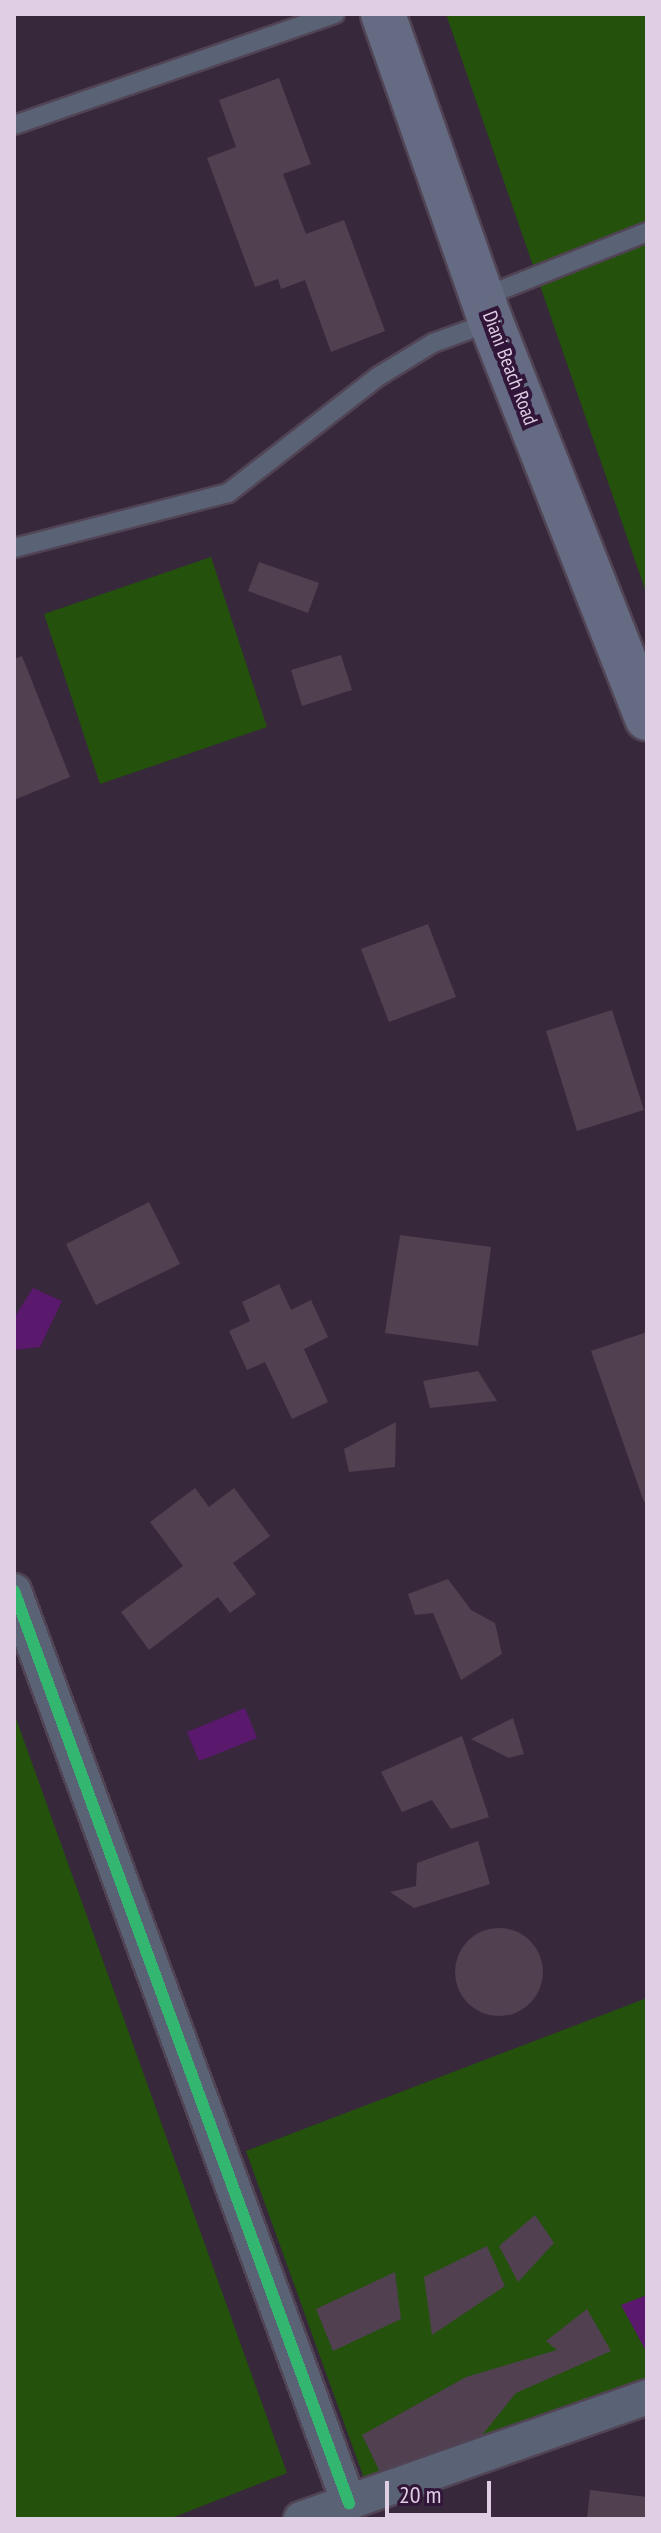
<!DOCTYPE html>
<html>
<head>
<meta charset="utf-8">
<style>
	body { margin:0 }
	#map { position:relative; width:661px; height:2533px; overflow:hidden; background:#37283c; font-family:"PT Sans Narrow",sans-serif }
	div>[style] { position:absolute }
	[style*='--x'] { left:calc(var(--x)*1px); top:calc(var(--y)*1px); width:calc(var(--w)*1px); rotate:calc(var(--a)*1deg) }
	.green>* { inset:0; background:#24510c }
	.water>* { inset:0; background:#5a196c }
	.building>* { inset:0; background:#504050 }
	.round { border-radius:50% }
	.roads { filter:drop-shadow(2px 0 #514455) drop-shadow(-2px 0 #514455) drop-shadow(0 2px #514455) drop-shadow(0 -2px #514455) }
	.lane>* { height:18px; margin:-9px; padding:0 9px; transform-origin:9px; border-radius:9px; background:#5a6376 }
	.street>* { height:34px; margin:-17px; padding:0 17px; transform-origin:17px; border-radius:17px; background:#5a6376 }
	.primary>* { height:44px; margin:-22px; padding:0 22px; transform-origin:22px; border-radius:22px; background:#646b82 }
	.cycleway>* { height:12px; margin:-6px; padding:0 6px; transform-origin:6px; border-radius:6px; background:#33b770 }
	span { translate:-50% -50%; white-space:nowrap; text-align:center; line-height:1.15; -webkit-text-stroke:8px #311639; paint-order:stroke }
	.street-label { font-size:20px; color:#dfcee4 }
	.frame { position:absolute; inset:0; border:16px solid #dfcee4; pointer-events:none }
	.scale { position:absolute; left:385px; top:2481px; width:106px; height:36px; box-sizing:border-box; border:4px solid #dfcee4; border-top:0; padding-left:10px; font-size:24px; line-height:28px; white-space:nowrap; color:#dfcee4; -webkit-text-stroke:6px #311639; paint-order:stroke }
</style>
</head>
<body>
<div id="map">
	<div class="green">
		<div style="clip-path:polygon(446px 14px,647px 14px,646px 592px)"></div>
		<div style="clip-path:polygon(211px 557px,267px 727px,100px 784px,44px 614px)"></div>
		<div style="clip-path:polygon(14px 1713px,287px 2473px,169px 2519px,14px 2519px)"></div>
		<div style="clip-path:polygon(647px 1998px,647px 2378px,366px 2484px,246px 2151px)"></div>
	</div>
	<div class="water">
		<div style="clip-path:polygon(33px 1288px,62px 1301px,40px 1347px,14px 1350px,14px 1318px)"></div>
		<div style="clip-path:polygon(245px 1708px,257px 1738px,199px 1761px,187px 1732px)"></div>
		<div style="clip-path:polygon(647px 2295px,647px 2353px,621px 2305px)"></div>
	</div>
	<div class="building">
		<div style="clip-path:polygon(279px 78px,311px 164px,283px 174px,306px 234px,344px 220px,385px 331px,331px 352px,305px 280px,281px 289px,278px 279px,255px 287px,207px 158px,236px 147px,219px 100px)"></div>
		<div style="clip-path:polygon(259px 562px,319px 583px,308px 613px,248px 591px)"></div>
		<div style="clip-path:polygon(341px 655px,352px 690px,302px 706px,291px 670px)"></div>
		<div style="clip-path:polygon(22px 656px,70px 777px,14px 800px,14px 659px)"></div>
		<div style="clip-path:polygon(428px 924px,456px 997px,389px 1022px,361px 949px)"></div>
		<div style="clip-path:polygon(612px 1010px,644px 1110px,577px 1131px,546px 1031px)"></div>
		<div style="clip-path:polygon(149px 1202px,180px 1264px,96px 1305px,66px 1244px)"></div>
		<div style="clip-path:polygon(400px 1235px,491px 1247px,478px 1346px,385px 1333px)"></div>
		<div style="clip-path:polygon(279px 1284px,291px 1310px,311px 1300px,328px 1337px,304px 1349px,328px 1402px,292px 1419px,265px 1362px,247px 1370px,229px 1331px,250px 1321px,242px 1302px)"></div>
		<div style="clip-path:polygon(647px 1332px,647px 1500px,644px 1502px,591px 1351px)"></div>
		<div style="clip-path:polygon(478px 1371px,497px 1401px,430px 1408px,423px 1381px)"></div>
		<div style="clip-path:polygon(396px 1422px,395px 1467px,349px 1472px,344px 1449px)"></div>
		<div style="clip-path:polygon(195px 1488px,209px 1507px,234px 1488px,270px 1536px,233px 1563px,256px 1594px,230px 1613px,218px 1597px,149px 1650px,121px 1612px,183px 1566px,150px 1522px)"></div>
		<div style="clip-path:polygon(448px 1579px,471px 1610px,495px 1623px,502px 1654px,461px 1680px,433px 1613px,415px 1615px,408px 1594px)"></div>
		<div style="clip-path:polygon(513px 1718px,524px 1754px,509px 1758px,471px 1739px)"></div>
		<div style="clip-path:polygon(462px 1736px,489px 1817px,451px 1829px,432px 1800px,402px 1812px,381px 1772px)"></div>
		<div style="clip-path:polygon(478px 1841px,490px 1884px,414px 1908px,390px 1892px,416px 1886px,417px 1863px)"></div>
		<div class="round" style="left:455px;top:1928px;width:88px;height:88px"></div>
		<div style="clip-path:polygon(535px 2215px,554px 2243px,518px 2282px,499px 2246px)"></div>
		<div style="clip-path:polygon(487px 2246px,505px 2286px,432px 2335px,424px 2277px)"></div>
		<div style="clip-path:polygon(395px 2272px,401px 2319px,333px 2351px,316px 2309px)"></div>
		<div style="clip-path:polygon(587px 2309px,611px 2351px,516px 2393px,464px 2457px,402px 2476px,379px 2470px,362px 2435px,466px 2377px,557px 2350px,546px 2341px)"></div>
		<div style="clip-path:polygon(590px 2490px,647px 2497px,647px 2519px,587px 2519px)"></div>
	</div>
	<div class="roads">
		<div class="lane">
			<div style="--x:14;--y:125;--w:340;--a:-19.1"></div>
			<div style="--x:483;--y:297;--w:176;--a:-21.6"></div>
			<div style="--x:14;--y:548;--w:221;--a:-14.4"></div>
			<div style="--x:228;--y:493;--w:191;--a:-37.8"></div>
			<div style="--x:379;--y:376;--w:63;--a:-31.4"></div>
			<div style="--x:433;--y:343;--w:62;--a:-19.9"></div>
		</div>
		<div class="street">
			<div style="--x:14;--y:1591;--w:972;--a:69.83"></div>
			<div style="--x:301;--y:2519;--w:367;--a:-19.4"></div>
		</div>
		<div class="primary">
			<div style="--x:383;--y:14;--w:326;--a:70.7"></div>
			<div style="--x:491;--y:322;--w:426;--a:68.5"></div>
		</div>
	</div>
	<div class="cycleway">
		<div style="--x:14;--y:1591;--w:972;--a:69.83"></div>
	</div>
	<div class="street-label">
		<span style="left:510px;top:368px;rotate:69deg">Diani Beach Road</span>
	</div>
	<div class="frame"></div>
	<div class="scale">20 m</div>
</div>
</body>
</html>
